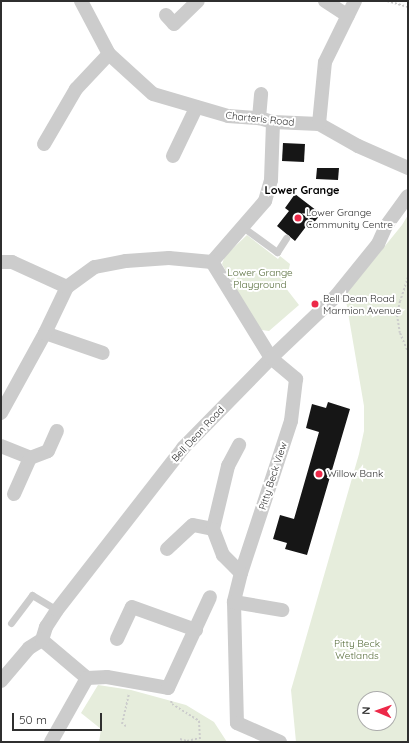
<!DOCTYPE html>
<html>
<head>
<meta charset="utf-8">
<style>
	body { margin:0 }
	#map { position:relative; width:409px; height:743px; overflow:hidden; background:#fff; font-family:Quicksand,sans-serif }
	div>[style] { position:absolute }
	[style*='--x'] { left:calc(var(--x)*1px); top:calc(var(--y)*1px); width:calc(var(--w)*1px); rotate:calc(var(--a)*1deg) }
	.green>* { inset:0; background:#e6eddc }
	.building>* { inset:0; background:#161616 }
	.path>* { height:2px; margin-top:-1px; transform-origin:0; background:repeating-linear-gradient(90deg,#ccc 0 2px,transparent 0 4px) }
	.lane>* { height:7px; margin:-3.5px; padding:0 3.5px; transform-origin:3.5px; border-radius:3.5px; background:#ccc }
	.street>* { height:14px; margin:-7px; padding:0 7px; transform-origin:7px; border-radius:7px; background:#ccc }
	.dots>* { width:11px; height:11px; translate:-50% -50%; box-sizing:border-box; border:2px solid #fff; border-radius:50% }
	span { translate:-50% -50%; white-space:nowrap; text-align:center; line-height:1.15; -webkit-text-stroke:4px #fff; paint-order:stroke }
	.street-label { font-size:10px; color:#2f2f2f }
	.poi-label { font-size:10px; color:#2f2f2f }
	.left { translate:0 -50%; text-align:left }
	.park-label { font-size:10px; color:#566c3a }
	.neighbourhood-label { font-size:11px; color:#000; font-weight:700 }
	.frame { position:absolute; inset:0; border:2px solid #2f2f2f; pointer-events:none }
	.north { position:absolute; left:357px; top:691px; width:40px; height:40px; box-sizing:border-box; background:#fff; border:1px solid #acacac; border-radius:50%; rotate:272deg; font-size:11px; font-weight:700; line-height:16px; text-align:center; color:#2f2f2f }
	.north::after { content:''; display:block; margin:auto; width:14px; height:18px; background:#ed2949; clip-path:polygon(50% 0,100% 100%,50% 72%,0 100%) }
	.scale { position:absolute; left:12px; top:713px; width:90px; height:18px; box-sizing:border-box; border:2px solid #2f2f2f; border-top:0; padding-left:5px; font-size:12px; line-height:14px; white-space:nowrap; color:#2f2f2f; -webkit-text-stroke:3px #fff; paint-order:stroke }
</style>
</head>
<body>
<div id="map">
	<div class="green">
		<div style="clip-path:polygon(evenodd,408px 215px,408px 742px,296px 742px,291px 690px,359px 454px,364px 431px,364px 406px,345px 295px,402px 225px,408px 215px,365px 699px,389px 699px,389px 723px,365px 723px,365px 699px)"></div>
		<div style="clip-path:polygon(247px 235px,278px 259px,280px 256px,290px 264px,285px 287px,299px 305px,269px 331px,262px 330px,255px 323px,222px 264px,225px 256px)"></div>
		<div style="clip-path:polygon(98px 685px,131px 690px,186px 705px,214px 722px,227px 742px,99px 742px,101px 729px,81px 713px)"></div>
	</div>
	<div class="building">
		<div style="clip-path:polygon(283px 143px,305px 144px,304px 162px,282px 161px)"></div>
		<div style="clip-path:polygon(317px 168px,339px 168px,338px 180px,316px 179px)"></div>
		<div style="clip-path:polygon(295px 194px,321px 214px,311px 226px,308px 224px,295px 241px,277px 226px,289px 211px,285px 208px)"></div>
		<div style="clip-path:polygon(328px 402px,350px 409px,307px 555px,285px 549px,287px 543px,273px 539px,280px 515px,294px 519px,319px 432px,306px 428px,312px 404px,326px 408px)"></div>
	</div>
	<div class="path">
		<div style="--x:387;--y:1;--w:22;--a:16"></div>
		<div style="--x:408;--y:277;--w:25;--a:108"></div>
		<div style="--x:400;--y:301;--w:14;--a:102"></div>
		<div style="--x:397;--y:315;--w:18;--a:81"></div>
		<div style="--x:400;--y:333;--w:21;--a:67"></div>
		<div style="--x:171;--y:701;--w:3;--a:72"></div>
		<div style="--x:172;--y:704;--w:32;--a:32"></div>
		<div style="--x:199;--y:721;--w:21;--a:87"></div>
		<div style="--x:126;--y:726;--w:4;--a:-153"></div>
		<div style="--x:122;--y:724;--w:31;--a:-77"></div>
		<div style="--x:180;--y:739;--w:7;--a:16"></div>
		<div style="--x:187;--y:741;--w:13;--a:-13"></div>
	</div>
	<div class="lane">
		<div style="--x:244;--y:228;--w:41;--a:36"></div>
		<div style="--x:277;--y:252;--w:17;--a:-57"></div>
		<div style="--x:11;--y:623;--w:35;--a:-53"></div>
		<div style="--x:32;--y:595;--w:29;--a:31"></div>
	</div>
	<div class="street">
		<div style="--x:81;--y:1;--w:60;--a:62.2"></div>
		<div style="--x:109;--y:54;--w:59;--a:42.3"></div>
		<div style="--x:153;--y:94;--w:78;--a:16.3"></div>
		<div style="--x:228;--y:116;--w:31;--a:4"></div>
		<div style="--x:259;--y:118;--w:15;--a:16"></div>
		<div style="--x:273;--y:122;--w:46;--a:2.5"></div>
		<div style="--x:319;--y:124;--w:45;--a:29.4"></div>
		<div style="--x:358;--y:146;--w:55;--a:23.7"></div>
		<div style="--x:325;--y:1;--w:27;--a:33"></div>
		<div style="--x:166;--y:15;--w:12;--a:48"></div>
		<div style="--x:174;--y:24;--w:33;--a:-44"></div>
		<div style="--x:259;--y:118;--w:24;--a:-85"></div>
		<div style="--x:319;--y:124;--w:62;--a:-84.5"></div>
		<div style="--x:325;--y:62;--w:68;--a:-63.8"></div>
		<div style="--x:44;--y:144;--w:64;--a:-59.8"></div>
		<div style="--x:76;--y:89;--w:48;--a:-46.7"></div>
		<div style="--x:173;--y:156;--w:53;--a:-64.4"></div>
		<div style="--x:1;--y:262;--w:11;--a:0"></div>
		<div style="--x:12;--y:262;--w:60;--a:24.4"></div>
		<div style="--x:212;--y:262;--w:81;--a:-49"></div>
		<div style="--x:265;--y:201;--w:22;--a:-74"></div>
		<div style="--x:271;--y:180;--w:58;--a:-88"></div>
		<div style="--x:45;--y:333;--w:61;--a:19"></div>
		<div style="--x:1;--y:413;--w:91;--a:-61.2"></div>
		<div style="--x:45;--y:333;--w:51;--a:-64.4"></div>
		<div style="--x:67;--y:287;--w:34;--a:-36"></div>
		<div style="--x:95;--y:267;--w:32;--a:-11"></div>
		<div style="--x:126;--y:261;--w:43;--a:-4"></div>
		<div style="--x:169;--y:258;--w:43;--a:5.3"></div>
		<div style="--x:212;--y:262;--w:113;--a:58.4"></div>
		<div style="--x:271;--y:358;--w:33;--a:40"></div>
		<div style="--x:296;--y:379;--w:42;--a:96.8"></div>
		<div style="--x:291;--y:421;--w:160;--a:108.2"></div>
		<div style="--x:241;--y:573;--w:30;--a:104"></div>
		<div style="--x:234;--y:602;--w:121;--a:88.6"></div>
		<div style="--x:237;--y:723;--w:47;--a:23.8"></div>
		<div style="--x:1;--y:446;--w:31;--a:22"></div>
		<div style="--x:30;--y:458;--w:19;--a:-21"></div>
		<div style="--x:48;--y:451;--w:22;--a:-66"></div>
		<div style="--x:14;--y:494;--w:39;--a:-66"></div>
		<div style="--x:213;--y:529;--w:65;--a:-76.6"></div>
		<div style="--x:228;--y:466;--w:24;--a:-62"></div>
		<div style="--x:167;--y:549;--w:35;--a:-43"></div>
		<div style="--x:193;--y:525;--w:20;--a:11"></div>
		<div style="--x:213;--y:529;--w:28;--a:69"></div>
		<div style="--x:223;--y:555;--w:25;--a:45"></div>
		<div style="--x:234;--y:602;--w:49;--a:9.5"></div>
		<div style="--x:117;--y:639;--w:35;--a:-65"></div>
		<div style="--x:132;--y:607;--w:68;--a:19.8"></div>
		<div style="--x:42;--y:640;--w:59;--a:40.2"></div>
		<div style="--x:87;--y:678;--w:20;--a:-3"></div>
		<div style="--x:107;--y:677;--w:62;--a:10.2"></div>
		<div style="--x:168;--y:688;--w:100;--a:-65.2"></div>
		<div style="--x:1;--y:681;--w:43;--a:-49.7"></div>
		<div style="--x:29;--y:648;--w:15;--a:-32"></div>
		<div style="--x:42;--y:640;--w:14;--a:-73"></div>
		<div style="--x:46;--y:627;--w:20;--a:-57"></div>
		<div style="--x:57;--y:610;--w:205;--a:-52.1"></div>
		<div style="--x:183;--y:448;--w:126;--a:-45.6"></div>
		<div style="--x:271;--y:358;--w:90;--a:-43.6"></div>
		<div style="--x:336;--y:296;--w:67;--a:-51.1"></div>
		<div style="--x:378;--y:244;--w:20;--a:-66"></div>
		<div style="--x:386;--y:226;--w:37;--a:-54"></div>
		<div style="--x:51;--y:742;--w:73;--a:-60.6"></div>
	</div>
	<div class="dots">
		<div style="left:298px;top:218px;background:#ed2949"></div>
		<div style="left:315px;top:304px;background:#ed2949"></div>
		<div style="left:319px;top:474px;background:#ed2949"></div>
	</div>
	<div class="street-label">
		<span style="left:260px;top:119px;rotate:6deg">Charteris Road</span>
		<span style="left:198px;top:434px;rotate:-47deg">Bell Dean Road</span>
		<span style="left:273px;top:476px;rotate:-72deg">Pitty Beck View</span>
	</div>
	<div class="poi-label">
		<span class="left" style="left:306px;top:218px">Lower Grange<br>Community Centre</span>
		<span class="left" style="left:323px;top:304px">Bell Dean Road<br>Marmion Avenue</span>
		<span class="left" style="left:327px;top:474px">Willow Bank</span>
	</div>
	<div class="park-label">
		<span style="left:260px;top:278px">Lower Grange<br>Playground</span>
		<span style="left:357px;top:649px">Pitty Beck<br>Wetlands</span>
	</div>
	<div class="neighbourhood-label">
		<span style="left:302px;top:190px">Lower Grange</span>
	</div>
	<div class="frame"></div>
	<div class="north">N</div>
	<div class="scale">50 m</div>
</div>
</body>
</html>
